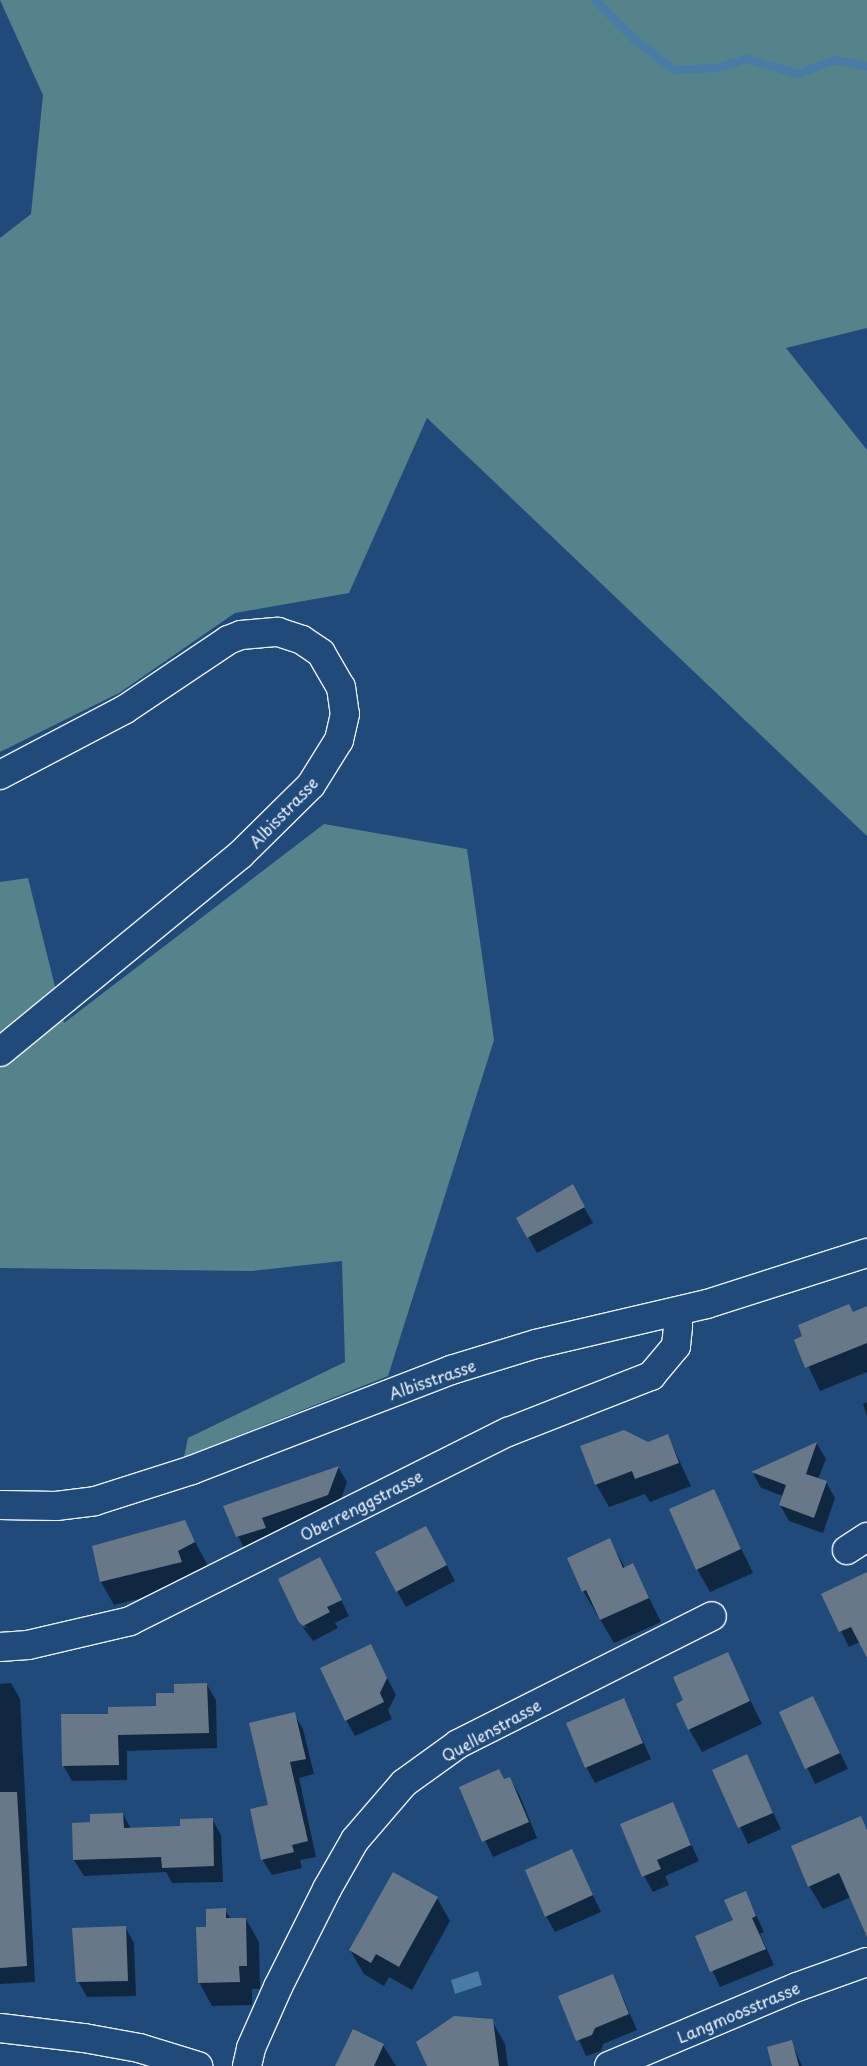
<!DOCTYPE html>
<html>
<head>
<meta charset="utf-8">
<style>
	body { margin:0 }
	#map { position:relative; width:867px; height:2066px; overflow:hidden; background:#1f4a7a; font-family:"Playpen Sans",sans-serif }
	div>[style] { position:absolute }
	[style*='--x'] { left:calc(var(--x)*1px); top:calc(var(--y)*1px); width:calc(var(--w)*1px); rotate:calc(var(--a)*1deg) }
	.green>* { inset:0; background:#55838c }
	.water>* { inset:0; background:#487ba5 }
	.shadow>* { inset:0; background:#0007 }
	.stream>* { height:8px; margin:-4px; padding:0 4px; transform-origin:4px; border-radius:4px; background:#487ba5 }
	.building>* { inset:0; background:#687888 }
	.roads { filter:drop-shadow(1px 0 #e8f1f8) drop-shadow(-1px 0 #e8f1f8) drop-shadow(0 1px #e8f1f8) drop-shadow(0 -1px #e8f1f8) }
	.minor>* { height:28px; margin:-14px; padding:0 14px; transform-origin:14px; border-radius:14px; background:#1f4a7a }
	.major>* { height:28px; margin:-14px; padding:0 14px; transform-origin:14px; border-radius:14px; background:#1f4a7a }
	span { translate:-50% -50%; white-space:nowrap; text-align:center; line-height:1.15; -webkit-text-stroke:4.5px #1f4a7a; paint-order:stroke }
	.street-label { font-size:16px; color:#e8f1f8 }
</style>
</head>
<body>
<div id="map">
	<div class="green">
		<div style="clip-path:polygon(0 0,867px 0,867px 328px,786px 348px,867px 450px,867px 836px,427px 418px,349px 593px,235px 613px,119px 693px,0 752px,0 238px,31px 214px,43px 95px)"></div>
		<div style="clip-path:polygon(324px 824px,467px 849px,494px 1040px,388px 1376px,184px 1457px,188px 1438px,345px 1362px,342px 1261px,252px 1271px,0 1268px,0 882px,28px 878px,64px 1023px)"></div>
	</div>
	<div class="water">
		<div style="clip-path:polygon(478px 1971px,482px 1985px,455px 1994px,451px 1980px)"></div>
	</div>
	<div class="shadow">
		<div style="clip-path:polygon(581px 1202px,593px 1223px,537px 1253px,518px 1218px)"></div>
		<div style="clip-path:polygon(867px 1308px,867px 1372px,820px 1391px,796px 1340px)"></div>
		<div style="clip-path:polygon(867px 1402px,867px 1416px,863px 1404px)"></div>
		<div style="clip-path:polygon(668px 1436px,691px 1486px,650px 1502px,645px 1494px,609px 1507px,596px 1484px,648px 1443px)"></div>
		<div style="clip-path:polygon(817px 1444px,826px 1459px,818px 1479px,826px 1482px,835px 1498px,823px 1533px,789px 1521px,780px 1505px,783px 1496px,761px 1488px,753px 1473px)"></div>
		<div style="clip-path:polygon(338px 1467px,347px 1482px,337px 1510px,270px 1534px,274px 1544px,246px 1552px,224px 1507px)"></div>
		<div style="clip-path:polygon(713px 1490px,753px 1573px,710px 1592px,697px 1569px)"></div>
		<div style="clip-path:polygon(184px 1521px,208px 1566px,190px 1574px,195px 1585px,114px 1605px,101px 1582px)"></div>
		<div style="clip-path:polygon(610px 1540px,625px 1568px,633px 1565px,661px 1622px,614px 1643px,583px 1591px)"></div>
		<div style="clip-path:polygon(435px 1543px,455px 1581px,406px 1607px,397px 1591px)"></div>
		<div style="clip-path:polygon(867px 1573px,867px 1647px,860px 1642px,849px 1647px,823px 1595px)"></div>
		<div style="clip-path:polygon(328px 1574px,349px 1616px,335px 1623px,338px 1628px,313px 1641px,302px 1626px,309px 1629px,299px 1621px)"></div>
		<div style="clip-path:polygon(370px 1645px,396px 1695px,388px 1710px,392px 1719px,355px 1736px,346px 1720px)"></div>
		<div style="clip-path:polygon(727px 1653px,762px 1724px,702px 1752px,689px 1729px)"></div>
		<div style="clip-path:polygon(11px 1683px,20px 1699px,35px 1982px,0 1984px,0 1684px)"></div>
		<div style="clip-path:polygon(207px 1685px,216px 1700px,217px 1748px,127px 1751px,127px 1780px,72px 1781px,63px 1765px,109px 1715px,157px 1707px,176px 1694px)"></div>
		<div style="clip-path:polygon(813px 1697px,848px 1769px,815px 1784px,781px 1712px)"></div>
		<div style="clip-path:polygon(624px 1699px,651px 1759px,595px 1783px,586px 1767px)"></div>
		<div style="clip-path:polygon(294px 1714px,303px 1729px,314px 1774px,299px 1778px,316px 1857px,300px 1860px,302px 1868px,272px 1875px,262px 1859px,269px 1806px)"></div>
		<div style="clip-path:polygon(746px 1756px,781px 1829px,748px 1844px,714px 1771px)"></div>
		<div style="clip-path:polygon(499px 1770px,505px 1781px,510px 1779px,519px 1794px,537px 1838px,493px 1857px,460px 1787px)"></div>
		<div style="clip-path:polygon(672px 1803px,699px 1861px,665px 1876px,669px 1885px,653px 1892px,644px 1876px)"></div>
		<div style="clip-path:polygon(123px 1814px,131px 1829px,181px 1827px,212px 1819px,221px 1835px,223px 1882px,172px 1883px,166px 1872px,84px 1876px,74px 1860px,73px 1824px,92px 1824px)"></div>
		<div style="clip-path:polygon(860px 1817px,867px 1829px,867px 1926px,851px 1897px,823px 1909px,809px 1886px)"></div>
		<div style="clip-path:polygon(572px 1851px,601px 1912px,555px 1932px,546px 1916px)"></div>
		<div style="clip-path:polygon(746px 1893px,764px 1932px,760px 1934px,774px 1965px,720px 1987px,697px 1937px,735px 1921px)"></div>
		<div style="clip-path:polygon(437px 1898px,450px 1921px,412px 1990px,389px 1977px,384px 1986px,364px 1974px,350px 1950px)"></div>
		<div style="clip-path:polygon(225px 1910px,231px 1919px,246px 1919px,259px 1942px,260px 1989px,252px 1989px,252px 2005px,212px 2006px,199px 1982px,207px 1928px)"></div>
		<div style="clip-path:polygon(125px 1927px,134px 1943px,136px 1996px,87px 1997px,78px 1981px)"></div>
		<div style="clip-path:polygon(613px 1975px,637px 2030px,603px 2044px,601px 2051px,586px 2056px,560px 1996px)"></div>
		<div style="clip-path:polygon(492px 2021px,505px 2044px,508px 2066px,428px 2066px)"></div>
		<div style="clip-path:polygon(791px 2041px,802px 2066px,774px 2066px)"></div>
		<div style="clip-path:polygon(383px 2045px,396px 2066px,337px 2066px)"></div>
	</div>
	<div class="stream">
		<div style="--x:595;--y:0;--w:54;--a:45"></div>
		<div style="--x:633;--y:38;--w:52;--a:38"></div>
		<div style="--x:674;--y:70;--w:43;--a:-2.7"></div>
		<div style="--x:717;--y:68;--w:31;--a:-17"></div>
		<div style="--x:747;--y:59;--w:53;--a:16.4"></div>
		<div style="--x:798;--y:74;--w:40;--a:-21"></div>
		<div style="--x:835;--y:60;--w:33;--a:11"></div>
	</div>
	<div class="building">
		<div style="clip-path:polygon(573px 1184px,585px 1207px,527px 1238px,516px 1218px)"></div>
		<div style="clip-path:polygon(849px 1304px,853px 1312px,867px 1306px,867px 1343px,805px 1368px,794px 1340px,802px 1336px,798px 1325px)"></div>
		<div style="clip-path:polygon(624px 1430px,648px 1442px,668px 1434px,679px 1463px,635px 1479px,632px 1471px,595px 1485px,580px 1446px)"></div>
		<div style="clip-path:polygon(817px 1442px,806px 1474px,827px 1481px,814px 1518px,779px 1505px,786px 1485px,751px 1472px)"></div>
		<div style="clip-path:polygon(339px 1466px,328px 1495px,262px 1518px,266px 1528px,236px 1537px,223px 1506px)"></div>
		<div style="clip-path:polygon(714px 1489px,741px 1549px,696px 1570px,669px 1509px)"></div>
		<div style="clip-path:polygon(185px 1520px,195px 1542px,178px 1551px,182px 1562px,100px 1582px,92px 1546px)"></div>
		<div style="clip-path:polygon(426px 1526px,447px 1565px,396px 1592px,375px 1552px)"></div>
		<div style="clip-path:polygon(610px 1538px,623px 1568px,633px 1563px,649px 1598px,600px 1620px,586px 1590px,582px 1592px,567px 1558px)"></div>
		<div style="clip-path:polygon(320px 1557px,342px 1600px,327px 1607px,330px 1612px,303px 1626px,298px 1621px,278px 1579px)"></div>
		<div style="clip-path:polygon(867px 1572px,867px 1658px,851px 1627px,839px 1632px,821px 1594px)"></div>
		<div style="clip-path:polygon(371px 1644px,387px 1678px,380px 1693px,384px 1702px,345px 1721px,320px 1668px)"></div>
		<div style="clip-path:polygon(728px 1652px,750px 1701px,688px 1730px,676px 1704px,683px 1700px,673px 1677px)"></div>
		<div style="clip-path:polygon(207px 1683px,209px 1733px,118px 1735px,119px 1765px,62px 1766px,61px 1714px,108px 1714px,108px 1707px,156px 1706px,156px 1693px,174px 1693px,174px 1684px)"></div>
		<div style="clip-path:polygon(813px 1696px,840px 1753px,805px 1769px,779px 1712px)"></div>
		<div style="clip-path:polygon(624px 1698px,643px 1743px,585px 1768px,566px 1723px)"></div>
		<div style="clip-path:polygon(295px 1712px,306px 1759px,290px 1762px,308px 1841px,292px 1845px,294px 1852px,261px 1860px,250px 1809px,268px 1805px,249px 1723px)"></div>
		<div style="clip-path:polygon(747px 1754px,773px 1813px,738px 1828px,712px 1770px)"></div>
		<div style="clip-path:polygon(499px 1769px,504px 1779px,510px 1777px,529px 1822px,482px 1842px,459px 1787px)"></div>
		<div style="clip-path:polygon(0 1792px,17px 1792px,27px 1966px,0 1968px)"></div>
		<div style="clip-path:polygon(673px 1802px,691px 1845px,657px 1860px,661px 1869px,642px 1877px,620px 1824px)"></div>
		<div style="clip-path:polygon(123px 1813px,124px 1828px,180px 1826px,180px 1819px,213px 1818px,214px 1866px,162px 1868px,161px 1857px,73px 1860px,72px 1823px,90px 1822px,90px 1814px)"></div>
		<div style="clip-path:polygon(861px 1816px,867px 1830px,867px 1937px,839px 1873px,808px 1887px,791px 1846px)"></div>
		<div style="clip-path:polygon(572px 1849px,593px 1895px,545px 1917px,525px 1870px)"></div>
		<div style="clip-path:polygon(393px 1872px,438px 1897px,399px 1967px,376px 1954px,371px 1963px,349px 1950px)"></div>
		<div style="clip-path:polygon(746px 1891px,756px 1916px,752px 1918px,766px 1949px,710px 1972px,695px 1936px,733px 1920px,724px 1900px)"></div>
		<div style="clip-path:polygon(226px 1908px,226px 1918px,246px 1918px,247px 1966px,239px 1966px,240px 1982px,198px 1983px,196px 1927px,206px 1927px,206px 1909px)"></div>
		<div style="clip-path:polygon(126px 1926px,128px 1981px,76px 1982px,72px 1928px)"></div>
		<div style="clip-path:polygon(613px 1974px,629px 2014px,595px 2028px,592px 2035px,576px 2041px,558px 1996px)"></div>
		<div style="clip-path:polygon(454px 2016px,493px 2019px,499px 2066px,427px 2066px,416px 2042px)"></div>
		<div style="clip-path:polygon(353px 2029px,384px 2044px,374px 2066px,335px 2066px)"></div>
		<div style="clip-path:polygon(792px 2040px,799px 2066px,772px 2066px,767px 2047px)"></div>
	</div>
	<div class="roads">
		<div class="minor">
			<div style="--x:847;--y:1550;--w:24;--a:-33"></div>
			<div style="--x:0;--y:1647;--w:28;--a:-4"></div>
			<div style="--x:28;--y:1645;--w:105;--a:-13.2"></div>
			<div style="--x:130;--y:1621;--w:423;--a:-26.6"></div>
			<div style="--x:508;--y:1432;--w:154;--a:-21.4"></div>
			<div style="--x:651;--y:1376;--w:39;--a:-50"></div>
			<div style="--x:676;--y:1346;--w:20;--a:-84"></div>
			<div style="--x:678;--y:1326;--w:14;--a:-107"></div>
			<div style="--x:0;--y:2028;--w:85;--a:6.8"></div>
			<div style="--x:84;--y:2038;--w:56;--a:10.3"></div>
			<div style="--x:139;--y:2048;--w:62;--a:17"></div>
			<div style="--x:247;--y:2066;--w:18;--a:-77"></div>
			<div style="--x:251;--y:2048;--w:67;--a:-66.1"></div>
			<div style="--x:278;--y:1987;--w:110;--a:-63.4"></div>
			<div style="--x:327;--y:1889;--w:56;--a:-60.3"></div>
			<div style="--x:355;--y:1840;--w:75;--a:-49.3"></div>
			<div style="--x:404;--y:1783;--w:67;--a:-35.8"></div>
			<div style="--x:458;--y:1744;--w:284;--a:-26.7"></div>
			<div style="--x:609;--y:2066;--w:204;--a:-22.8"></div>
			<div style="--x:797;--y:1987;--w:74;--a:-19.7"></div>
		</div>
		<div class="major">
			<div style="--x:0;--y:775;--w:140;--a:-27.7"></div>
			<div style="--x:124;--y:710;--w:125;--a:-33.9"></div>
			<div style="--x:228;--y:640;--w:14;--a:-21"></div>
			<div style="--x:241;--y:635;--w:37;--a:-5"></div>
			<div style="--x:278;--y:632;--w:25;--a:18"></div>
			<div style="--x:302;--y:640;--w:23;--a:34"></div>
			<div style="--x:321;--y:653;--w:39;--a:60"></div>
			<div style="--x:341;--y:687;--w:27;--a:82"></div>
			<div style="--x:345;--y:714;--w:27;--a:103"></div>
			<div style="--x:339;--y:740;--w:53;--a:121.9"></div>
			<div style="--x:311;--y:785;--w:100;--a:135.4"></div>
			<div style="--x:240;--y:855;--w:310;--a:140.6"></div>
			<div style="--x:0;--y:1505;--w:56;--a:1"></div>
			<div style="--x:56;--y:1506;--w:39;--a:-7"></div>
			<div style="--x:95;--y:1501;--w:102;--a:-17.7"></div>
			<div style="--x:192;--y:1470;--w:278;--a:-21.1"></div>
			<div style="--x:451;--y:1370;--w:89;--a:-17"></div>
			<div style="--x:536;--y:1344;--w:176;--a:-13.2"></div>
			<div style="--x:707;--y:1304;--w:168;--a:-17.7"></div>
		</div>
	</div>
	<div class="street-label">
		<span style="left:283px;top:812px;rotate:-46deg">Albisstrasse</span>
		<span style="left:432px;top:1379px;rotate:-19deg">Albisstrasse</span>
		<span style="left:361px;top:1505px;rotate:-27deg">Oberrenggstrasse</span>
		<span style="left:491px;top:1730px;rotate:-29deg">Quellenstrasse</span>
		<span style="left:738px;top:2012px;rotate:-23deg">Langmoosstrasse</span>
	</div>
</div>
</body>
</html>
